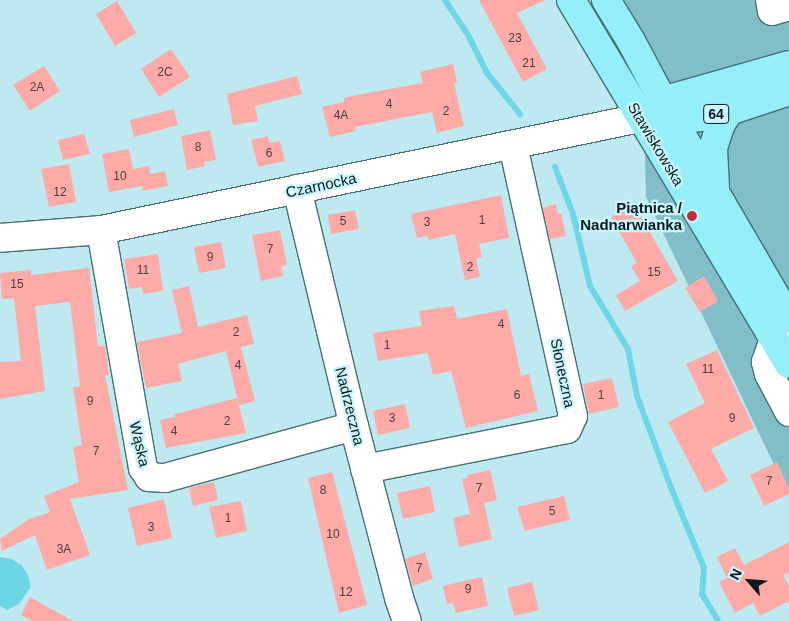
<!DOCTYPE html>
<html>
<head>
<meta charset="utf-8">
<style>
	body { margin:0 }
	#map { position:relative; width:789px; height:621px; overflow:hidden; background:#bfe9f0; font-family:Helvetica,sans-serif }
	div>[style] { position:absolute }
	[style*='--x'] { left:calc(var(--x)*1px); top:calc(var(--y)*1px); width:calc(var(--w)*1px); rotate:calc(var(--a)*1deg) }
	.green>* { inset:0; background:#82bec7 }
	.water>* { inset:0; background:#6dd7e7 }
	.stream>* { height:6px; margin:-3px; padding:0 3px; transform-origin:3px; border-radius:3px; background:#6dd7e7 }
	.building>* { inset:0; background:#feaaa7 }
	.roads { filter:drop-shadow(1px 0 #466d74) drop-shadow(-1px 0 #466d74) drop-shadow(0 1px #466d74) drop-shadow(0 -1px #466d74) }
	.minor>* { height:28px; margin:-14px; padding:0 14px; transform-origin:14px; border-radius:14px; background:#fff }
	.major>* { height:28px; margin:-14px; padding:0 14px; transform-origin:14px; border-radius:14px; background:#95effb }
	.dots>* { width:14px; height:14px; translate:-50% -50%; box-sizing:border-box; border:2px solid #cbf6fe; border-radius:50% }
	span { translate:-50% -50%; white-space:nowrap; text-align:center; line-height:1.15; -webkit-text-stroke:4.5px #cbf6fe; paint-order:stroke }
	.number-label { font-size:12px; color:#473e40 }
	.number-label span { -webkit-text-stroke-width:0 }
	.shield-label span { padding:1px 4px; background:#cbf6fe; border:1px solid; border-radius:4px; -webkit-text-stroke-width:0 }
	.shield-label { font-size:14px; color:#0a1a1d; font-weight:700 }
	.street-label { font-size:15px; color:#0a1a1d }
	.poi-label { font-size:15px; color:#0a1a1d; font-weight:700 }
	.right { translate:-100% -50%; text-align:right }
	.north { position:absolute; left:724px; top:556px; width:50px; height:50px; -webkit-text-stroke:4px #cbf6fe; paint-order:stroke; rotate:297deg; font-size:14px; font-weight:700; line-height:20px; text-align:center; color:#0a1a1d }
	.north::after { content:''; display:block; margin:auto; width:18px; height:22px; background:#0a1a1d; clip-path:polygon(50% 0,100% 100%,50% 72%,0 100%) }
</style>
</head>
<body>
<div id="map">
	<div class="green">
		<div style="clip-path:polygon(624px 0,789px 0,789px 496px,646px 197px,642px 31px)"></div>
	</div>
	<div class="water">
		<div style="clip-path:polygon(0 557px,12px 559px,22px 566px,28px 575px,31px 587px,19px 604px,7px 610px,0 606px)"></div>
	</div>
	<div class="stream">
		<div style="--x:445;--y:0;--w:42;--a:56.7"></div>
		<div style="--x:468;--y:35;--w:42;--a:63.4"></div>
		<div style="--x:487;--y:73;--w:53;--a:51.2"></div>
		<div style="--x:555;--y:167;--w:50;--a:69"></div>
		<div style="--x:573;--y:214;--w:74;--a:76.7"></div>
		<div style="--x:590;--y:286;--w:74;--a:58.9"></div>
		<div style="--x:628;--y:349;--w:48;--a:79.2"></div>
		<div style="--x:637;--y:396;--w:100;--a:69.6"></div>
		<div style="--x:672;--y:490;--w:84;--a:67.7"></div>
		<div style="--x:704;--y:568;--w:26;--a:94"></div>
		<div style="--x:702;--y:594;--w:31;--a:59"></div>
	</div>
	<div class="building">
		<div style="clip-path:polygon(479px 0,546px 0,517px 13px,547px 69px,523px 82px)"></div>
		<div style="clip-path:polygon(117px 1px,136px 33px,115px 46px,96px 14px)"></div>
		<div style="clip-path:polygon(171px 49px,190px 77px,159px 97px,141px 69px)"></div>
		<div style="clip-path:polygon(453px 64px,457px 82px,454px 83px,464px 126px,437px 133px,432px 112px,355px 127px,356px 131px,330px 137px,322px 107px,344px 102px,344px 98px,351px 96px,423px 83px,420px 72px)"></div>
		<div style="clip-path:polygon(44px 66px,60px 91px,30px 111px,13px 85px)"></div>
		<div style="clip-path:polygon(297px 76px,302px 94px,255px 106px,258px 121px,233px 125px,227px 94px)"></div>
		<div style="clip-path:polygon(174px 109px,178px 125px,134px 137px,130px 120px)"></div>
		<div style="clip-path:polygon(210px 130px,216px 160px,204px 162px,205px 166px,187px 170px,181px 136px)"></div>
		<div style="clip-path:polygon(84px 134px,90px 154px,63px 160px,58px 140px)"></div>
		<div style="clip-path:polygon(268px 136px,270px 143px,280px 141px,285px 161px,258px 167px,251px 140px)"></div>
		<div style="clip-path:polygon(129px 149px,133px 169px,149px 166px,150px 174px,165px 171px,168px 186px,143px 191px,142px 186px,109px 192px,102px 154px)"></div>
		<div style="clip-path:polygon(69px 164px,76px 202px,49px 207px,41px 169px)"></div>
		<div style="clip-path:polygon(501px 195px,509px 238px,479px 244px,482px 257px,476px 259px,480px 277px,465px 280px,455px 234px,429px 240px,427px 236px,417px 238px,411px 214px)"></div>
		<div style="clip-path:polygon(556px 204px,558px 214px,561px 213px,566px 236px,550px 239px,543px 210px,545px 207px)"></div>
		<div style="clip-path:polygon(634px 205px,678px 281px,625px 311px,616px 295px,640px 281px,631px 266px,637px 263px,611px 217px)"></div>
		<div style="clip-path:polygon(355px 210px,359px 229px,331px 234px,328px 215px)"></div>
		<div style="clip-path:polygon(280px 230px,287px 265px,281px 266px,283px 276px,261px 281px,252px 235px)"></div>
		<div style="clip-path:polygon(221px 242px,226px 268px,199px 273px,194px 247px)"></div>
		<div style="clip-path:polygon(158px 254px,163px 291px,143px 294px,142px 287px,129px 289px,124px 259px)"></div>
		<div style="clip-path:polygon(89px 268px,98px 346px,105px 345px,109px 375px,105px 375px,128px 490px,70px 499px,90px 555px,47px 570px,35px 535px,2px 551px,0 539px,29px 519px,50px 512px,44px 496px,79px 482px,73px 447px,82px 445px,73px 387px,80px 386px,70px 302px,35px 306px,45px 391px,0 399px,0 362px,21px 361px,14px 298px,2px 299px,0 273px,31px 270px,31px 275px)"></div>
		<div style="clip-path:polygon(704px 276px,718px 301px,700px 312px,685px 288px)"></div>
		<div style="clip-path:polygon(189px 286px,198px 327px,247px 315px,254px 344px,241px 347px,255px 401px,239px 405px,226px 351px,178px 364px,182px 381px,146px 388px,137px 342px,182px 333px,172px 290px)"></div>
		<div style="clip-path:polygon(454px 306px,457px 319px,507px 309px,521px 376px,529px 374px,538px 411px,466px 428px,451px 371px,433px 375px,428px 353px,378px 361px,373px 333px,422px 326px,419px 311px)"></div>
		<div style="clip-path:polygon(717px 350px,754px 428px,711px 449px,728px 481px,705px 493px,668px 422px,705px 403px,686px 364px)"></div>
		<div style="clip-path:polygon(612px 378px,619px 407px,589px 414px,583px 384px)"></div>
		<div style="clip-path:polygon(237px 398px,246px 433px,166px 448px,160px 420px,175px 417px,175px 414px)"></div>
		<div style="clip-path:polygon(405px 404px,410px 428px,378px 435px,373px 411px)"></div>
		<div style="clip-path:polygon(777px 462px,789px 488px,789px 494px,764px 506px,750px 475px)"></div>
		<div style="clip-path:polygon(490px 470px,497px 500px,484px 503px,492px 539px,459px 547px,453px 518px,470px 514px,462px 479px,468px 478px,467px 475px)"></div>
		<div style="clip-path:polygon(332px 472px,367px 605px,339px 613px,308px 478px)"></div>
		<div style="clip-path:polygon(214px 482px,218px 500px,193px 506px,189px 488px)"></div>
		<div style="clip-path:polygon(430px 486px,435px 512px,403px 519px,397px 493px)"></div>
		<div style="clip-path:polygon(564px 496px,570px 520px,525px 531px,517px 507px)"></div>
		<div style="clip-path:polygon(164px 499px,172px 538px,137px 546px,128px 508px)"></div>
		<div style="clip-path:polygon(241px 501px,247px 531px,216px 538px,209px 507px)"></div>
		<div style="clip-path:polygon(789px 542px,789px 573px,783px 575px,789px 586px,789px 601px,760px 616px,753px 603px,735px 613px,719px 582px,727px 578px,717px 557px,735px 548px,744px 565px)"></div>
		<div style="clip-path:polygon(425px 552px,433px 579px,413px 586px,405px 559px)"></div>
		<div style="clip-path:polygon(482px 577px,488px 606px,456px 613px,453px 603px,447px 604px,443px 586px)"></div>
		<div style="clip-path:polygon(532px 582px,539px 610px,514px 616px,507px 588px)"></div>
		<div style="clip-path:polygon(30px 597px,73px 621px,32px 621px,21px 615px)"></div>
	</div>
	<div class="roads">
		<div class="minor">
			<div style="--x:770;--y:0;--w:11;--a:80"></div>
			<div style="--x:772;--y:11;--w:18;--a:-16"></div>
			<div style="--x:297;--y:189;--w:244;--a:76.5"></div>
			<div style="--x:354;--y:426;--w:178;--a:75.3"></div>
			<div style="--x:399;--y:598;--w:24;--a:71"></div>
			<div style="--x:101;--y:230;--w:242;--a:80"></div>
			<div style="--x:143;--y:468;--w:11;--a:56"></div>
			<div style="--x:149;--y:477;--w:16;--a:4"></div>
			<div style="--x:165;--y:478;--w:196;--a:-15.4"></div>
			<div style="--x:0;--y:238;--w:101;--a:-4.5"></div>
			<div style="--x:101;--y:230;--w:551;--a:-11.74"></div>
			<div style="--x:789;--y:337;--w:21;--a:149"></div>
			<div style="--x:771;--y:348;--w:15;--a:110"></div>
			<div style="--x:766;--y:362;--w:12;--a:76"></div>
			<div style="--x:769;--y:374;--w:43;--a:62.2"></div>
			<div style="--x:365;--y:469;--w:206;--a:-11.2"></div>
			<div style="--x:567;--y:429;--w:14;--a:-65"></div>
			<div style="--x:573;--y:416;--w:278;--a:-102.5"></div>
		</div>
		<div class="major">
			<div style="--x:571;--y:0;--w:424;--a:59.1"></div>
			<div style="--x:606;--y:0;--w:48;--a:58.6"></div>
			<div style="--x:631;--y:41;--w:89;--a:62"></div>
			<div style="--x:673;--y:120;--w:230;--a:59.8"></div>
			<div style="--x:649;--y:111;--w:16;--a:-38"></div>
			<div style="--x:662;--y:101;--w:132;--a:-15.8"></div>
			<div style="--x:657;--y:119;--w:16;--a:4"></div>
			<div style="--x:673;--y:120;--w:30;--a:-6"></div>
			<div style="--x:703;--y:117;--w:27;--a:-13"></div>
			<div style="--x:729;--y:111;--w:63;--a:-18.4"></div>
			<div style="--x:715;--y:187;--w:39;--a:-93"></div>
			<div style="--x:713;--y:148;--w:25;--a:-72"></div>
			<div style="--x:721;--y:124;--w:15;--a:-58"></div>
		</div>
	</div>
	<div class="dots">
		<div style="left:692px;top:216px;background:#c0303b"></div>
	</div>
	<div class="number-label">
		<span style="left:515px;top:39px">23</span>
		<span style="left:529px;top:64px">21</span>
		<span style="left:165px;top:73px">2C</span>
		<span style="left:37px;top:88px">2A</span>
		<span style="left:389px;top:105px">4</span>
		<span style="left:446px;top:112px">2</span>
		<span style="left:341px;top:116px">4A</span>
		<span style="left:198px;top:148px">8</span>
		<span style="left:269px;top:154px">6</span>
		<span style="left:120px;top:177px">10</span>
		<span style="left:60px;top:193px">12</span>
		<span style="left:482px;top:221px">1</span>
		<span style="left:343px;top:222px">5</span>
		<span style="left:427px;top:223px">3</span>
		<span style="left:270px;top:250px">7</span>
		<span style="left:210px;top:258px">9</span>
		<span style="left:470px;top:268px">2</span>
		<span style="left:143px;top:271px">11</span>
		<span style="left:654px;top:273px">15</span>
		<span style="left:17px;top:285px">15</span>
		<span style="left:501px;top:325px">4</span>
		<span style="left:236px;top:333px">2</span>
		<span style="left:387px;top:346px">1</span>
		<span style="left:238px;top:366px">4</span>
		<span style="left:708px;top:370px">11</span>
		<span style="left:517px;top:396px">6</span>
		<span style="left:601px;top:396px">1</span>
		<span style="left:90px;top:402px">9</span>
		<span style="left:392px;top:419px">3</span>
		<span style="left:732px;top:419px">9</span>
		<span style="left:227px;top:422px">2</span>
		<span style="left:174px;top:432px">4</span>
		<span style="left:96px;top:452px">7</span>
		<span style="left:769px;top:482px">7</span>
		<span style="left:479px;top:489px">7</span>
		<span style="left:323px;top:491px">8</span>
		<span style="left:552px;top:512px">5</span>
		<span style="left:228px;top:519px">1</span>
		<span style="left:151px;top:528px">3</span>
		<span style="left:333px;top:535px">10</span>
		<span style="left:64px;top:550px">3A</span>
		<span style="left:419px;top:569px">7</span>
		<span style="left:468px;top:590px">9</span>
		<span style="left:346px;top:593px">12</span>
	</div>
	<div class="shield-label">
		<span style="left:716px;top:114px">64</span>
	</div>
	<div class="street-label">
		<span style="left:656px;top:144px;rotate:59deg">Stawiskowska</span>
		<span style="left:321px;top:185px;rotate:-12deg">Czarnocka</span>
		<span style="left:563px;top:373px;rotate:78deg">Słoneczna</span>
		<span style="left:350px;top:406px;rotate:76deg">Nadrzeczna</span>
		<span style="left:140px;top:444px;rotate:77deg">Wąska</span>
	</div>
	<div class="poi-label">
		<span class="right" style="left:682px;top:216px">Piątnica /<br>Nadnarwianka</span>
	</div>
	<div class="north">N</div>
</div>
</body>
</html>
